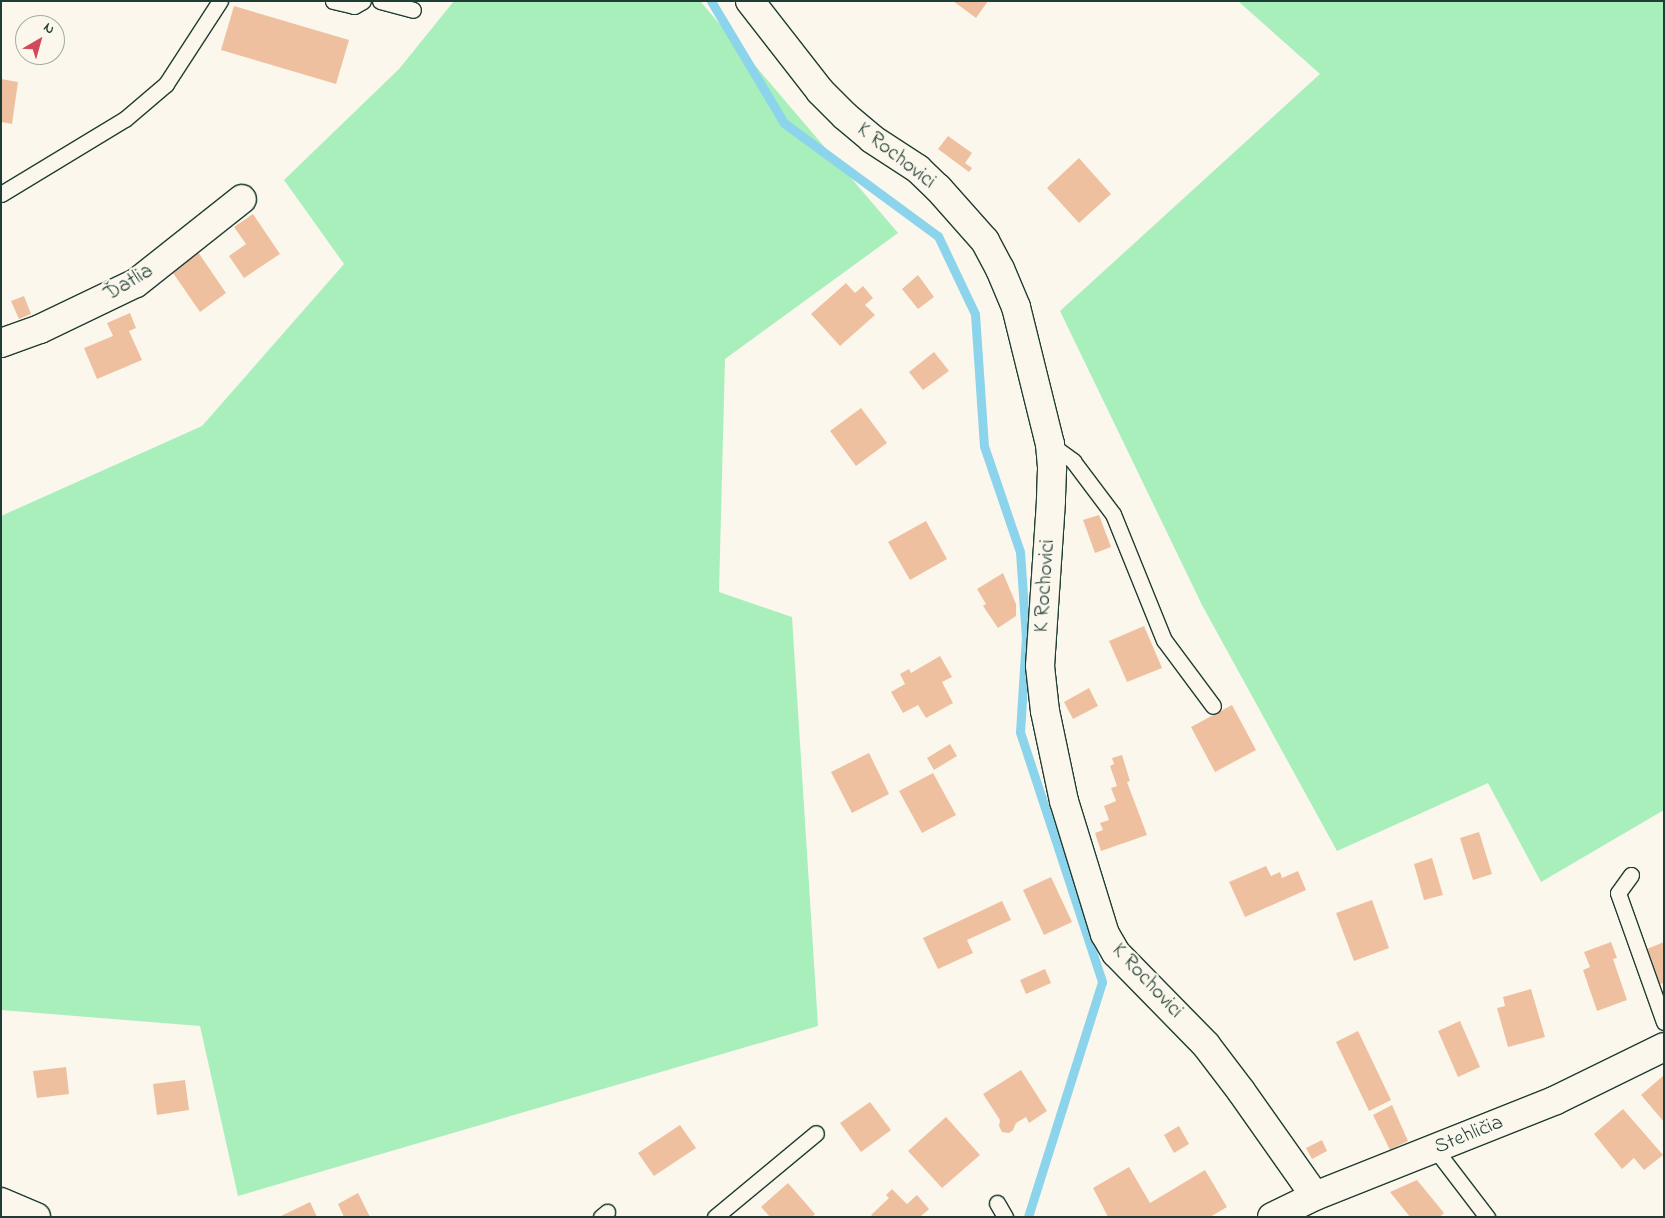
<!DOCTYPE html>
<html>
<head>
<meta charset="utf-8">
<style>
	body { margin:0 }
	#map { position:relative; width:1665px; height:1218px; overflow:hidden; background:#fbf7ec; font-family:"Indie Flower",sans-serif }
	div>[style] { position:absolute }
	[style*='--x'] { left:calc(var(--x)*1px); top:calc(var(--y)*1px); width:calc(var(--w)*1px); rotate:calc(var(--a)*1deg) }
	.green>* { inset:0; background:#a9efbc }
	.stream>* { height:9px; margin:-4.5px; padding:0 4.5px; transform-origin:4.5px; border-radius:4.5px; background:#8bd4ec }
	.building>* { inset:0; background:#efc09f }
	.roads { filter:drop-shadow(1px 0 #1f3d34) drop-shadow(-1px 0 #1f3d34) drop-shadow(0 1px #1f3d34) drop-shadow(0 -1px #1f3d34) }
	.lane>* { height:15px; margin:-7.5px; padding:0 7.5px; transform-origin:7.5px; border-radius:7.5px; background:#fbf7ec }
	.street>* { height:28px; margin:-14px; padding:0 14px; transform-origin:14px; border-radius:14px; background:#fbf7ec }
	span { translate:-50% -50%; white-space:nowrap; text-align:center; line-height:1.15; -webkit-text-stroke:4.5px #fbf7ec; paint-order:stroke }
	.street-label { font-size:21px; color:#1f3d34 }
	.frame { position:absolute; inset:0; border:2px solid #1f3d34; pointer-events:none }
	.north { position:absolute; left:15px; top:15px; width:50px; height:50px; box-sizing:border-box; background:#fbf7ec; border:1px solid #a3ada2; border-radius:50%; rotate:38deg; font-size:14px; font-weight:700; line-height:20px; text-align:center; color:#1f3d34 }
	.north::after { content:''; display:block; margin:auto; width:18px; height:22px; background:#d1495b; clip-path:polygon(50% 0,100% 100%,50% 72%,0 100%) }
</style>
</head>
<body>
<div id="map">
	<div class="green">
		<div style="clip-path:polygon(454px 1px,700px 1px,898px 233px,725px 359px,719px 592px,792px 617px,818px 1026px,238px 1196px,200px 1026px,1px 1010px,1px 516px,202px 426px,344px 264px,284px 180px,399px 69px)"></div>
		<div style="clip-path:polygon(1238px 1px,1664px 1px,1664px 810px,1541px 882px,1488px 783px,1337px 851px,1202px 605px,1060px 311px,1320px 74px)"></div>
	</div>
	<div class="stream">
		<div style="--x:711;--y:1;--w:142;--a:59.1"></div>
		<div style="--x:784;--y:123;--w:191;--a:36.3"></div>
		<div style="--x:938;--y:236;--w:86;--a:64.6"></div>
		<div style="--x:975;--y:314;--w:132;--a:86.1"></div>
		<div style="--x:984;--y:446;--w:112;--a:71.2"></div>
		<div style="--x:1020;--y:552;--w:85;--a:86"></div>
		<div style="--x:1026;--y:637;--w:95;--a:93.6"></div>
		<div style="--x:1020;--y:732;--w:263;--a:71.8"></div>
		<div style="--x:1102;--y:982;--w:246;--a:107.5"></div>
	</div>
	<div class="building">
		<div style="clip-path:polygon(953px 1px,988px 1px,976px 18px)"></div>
		<div style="clip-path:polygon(234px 6px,349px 40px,336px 84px,221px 50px)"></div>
		<div style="clip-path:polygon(1px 79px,18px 82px,12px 124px,1px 122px)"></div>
		<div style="clip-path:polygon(948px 136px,972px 153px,965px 163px,972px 168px,969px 172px,938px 149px)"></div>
		<div style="clip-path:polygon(1079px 158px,1111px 194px,1079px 223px,1047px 188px)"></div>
		<div style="clip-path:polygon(253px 214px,280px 254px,244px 278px,229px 256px,246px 244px,234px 227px)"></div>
		<div style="clip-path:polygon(198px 252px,226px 293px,200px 312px,171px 270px)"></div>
		<div style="clip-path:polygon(918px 275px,934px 297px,918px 309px,902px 289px)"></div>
		<div style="clip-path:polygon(846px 283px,855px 293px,863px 286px,873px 298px,865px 305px,875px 315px,840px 346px,811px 314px)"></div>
		<div style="clip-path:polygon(24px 296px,31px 314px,19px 319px,11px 301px)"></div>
		<div style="clip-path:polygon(130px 313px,136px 328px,129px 331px,142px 360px,97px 379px,84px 348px,113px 336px,107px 323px)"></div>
		<div style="clip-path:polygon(934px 352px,949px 371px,923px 390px,909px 372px)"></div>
		<div style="clip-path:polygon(861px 408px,887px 443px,856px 466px,830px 431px)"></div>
		<div style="clip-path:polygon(1099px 515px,1111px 547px,1095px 553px,1083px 520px)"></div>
		<div style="clip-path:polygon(926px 521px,947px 559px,910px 580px,888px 542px)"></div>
		<div style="clip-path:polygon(1003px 573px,1016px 604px,1016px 616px,998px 628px,983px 606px,986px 604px,977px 589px)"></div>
		<div style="clip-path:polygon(1144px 626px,1162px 668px,1127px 682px,1109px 641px)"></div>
		<div style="clip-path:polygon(940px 656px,952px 677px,942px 682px,953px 703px,926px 718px,918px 705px,903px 713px,891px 692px,905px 684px,900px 674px,909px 669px,911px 673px)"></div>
		<div style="clip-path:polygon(1089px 688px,1098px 706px,1073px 719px,1064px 702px)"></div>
		<div style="clip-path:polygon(1232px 705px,1256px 750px,1215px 772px,1191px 727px)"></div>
		<div style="clip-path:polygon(950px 744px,957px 756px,934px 770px,927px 758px)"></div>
		<div style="clip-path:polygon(869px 753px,889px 794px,852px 813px,831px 772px)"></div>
		<div style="clip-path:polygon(1122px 755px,1130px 781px,1127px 782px,1147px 835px,1101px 851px,1095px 833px,1103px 830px,1100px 823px,1109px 820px,1104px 806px,1116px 801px,1111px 788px,1117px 786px,1110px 766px,1114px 764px,1112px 758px)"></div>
		<div style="clip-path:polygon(933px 773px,956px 815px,922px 833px,899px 791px)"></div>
		<div style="clip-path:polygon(1479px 832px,1492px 874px,1473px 880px,1460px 838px)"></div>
		<div style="clip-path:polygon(1432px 858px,1443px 895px,1424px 900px,1414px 864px)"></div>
		<div style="clip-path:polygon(1266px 866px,1271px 876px,1280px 872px,1282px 878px,1298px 871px,1306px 890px,1245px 917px,1229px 882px)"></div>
		<div style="clip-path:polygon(1051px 877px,1072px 922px,1044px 935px,1023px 890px)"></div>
		<div style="clip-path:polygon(1372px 900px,1389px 948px,1354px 961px,1336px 913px)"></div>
		<div style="clip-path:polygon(1002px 901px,1011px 920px,967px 940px,973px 953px,938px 969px,923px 938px)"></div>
		<div style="clip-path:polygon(1611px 942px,1617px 958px,1613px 959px,1627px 1000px,1597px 1011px,1583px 970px,1590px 967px,1584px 952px)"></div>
		<div style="clip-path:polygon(1664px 942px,1664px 983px,1660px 984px,1647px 949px)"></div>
		<div style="clip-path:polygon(1045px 969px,1051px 983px,1026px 994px,1020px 980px)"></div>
		<div style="clip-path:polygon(1531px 989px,1545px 1037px,1508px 1047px,1497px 1008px,1505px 1006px,1503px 997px)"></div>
		<div style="clip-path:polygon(1460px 1021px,1480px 1067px,1458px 1077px,1438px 1031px)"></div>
		<div style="clip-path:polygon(1358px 1031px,1391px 1100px,1369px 1111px,1336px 1042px)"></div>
		<div style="clip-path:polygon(66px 1067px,69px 1094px,37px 1098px,33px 1071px)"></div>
		<div style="clip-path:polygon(1021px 1070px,1047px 1111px,1029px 1123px,1026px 1117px,1016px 1123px,1013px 1130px,1009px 1133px,1002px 1132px,999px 1126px,1000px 1120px,983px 1094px)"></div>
		<div style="clip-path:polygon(1664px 1075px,1664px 1122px,1641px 1095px)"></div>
		<div style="clip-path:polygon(185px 1080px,189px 1110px,157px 1115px,153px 1084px)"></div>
		<div style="clip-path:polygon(870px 1102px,891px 1130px,861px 1152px,840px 1123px)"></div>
		<div style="clip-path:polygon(1392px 1105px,1408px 1141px,1390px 1150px,1373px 1115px)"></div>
		<div style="clip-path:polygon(1623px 1109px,1663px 1155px,1644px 1170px,1634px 1158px,1622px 1169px,1594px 1134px)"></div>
		<div style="clip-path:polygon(946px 1117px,980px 1155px,942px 1188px,908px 1151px)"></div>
		<div style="clip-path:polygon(680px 1125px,696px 1148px,654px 1176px,638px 1153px)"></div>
		<div style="clip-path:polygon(1179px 1126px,1189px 1144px,1174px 1153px,1164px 1135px)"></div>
		<div style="clip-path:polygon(1322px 1140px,1327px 1151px,1312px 1159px,1306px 1148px)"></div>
		<div style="clip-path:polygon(1129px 1167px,1150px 1203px,1205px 1170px,1227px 1207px,1210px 1217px,1108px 1217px,1093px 1188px)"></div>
		<div style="clip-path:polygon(1417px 1180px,1444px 1213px,1440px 1217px,1410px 1217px,1390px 1192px)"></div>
		<div style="clip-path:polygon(788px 1183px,815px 1214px,812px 1217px,770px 1217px,761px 1207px)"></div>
		<div style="clip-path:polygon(892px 1189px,907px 1204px,917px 1195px,929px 1209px,920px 1217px,873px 1217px,871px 1215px,889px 1198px,886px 1195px)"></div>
		<div style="clip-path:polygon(358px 1193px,370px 1217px,344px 1217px,338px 1204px)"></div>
		<div style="clip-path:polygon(310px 1202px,317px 1217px,279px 1217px)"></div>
	</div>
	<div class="roads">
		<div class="lane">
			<div style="--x:333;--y:1;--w:22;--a:13"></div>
			<div style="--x:354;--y:6;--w:10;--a:-29"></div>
			<div style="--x:380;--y:1;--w:34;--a:15"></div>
			<div style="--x:1;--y:194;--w:145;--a:-31.2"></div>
			<div style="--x:125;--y:119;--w:54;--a:-40.5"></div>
			<div style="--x:166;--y:84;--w:99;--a:-57"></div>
			<div style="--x:1050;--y:444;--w:29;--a:36"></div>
			<div style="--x:1073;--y:461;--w:66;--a:53"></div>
			<div style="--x:1113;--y:514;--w:136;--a:68"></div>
			<div style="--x:1164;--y:640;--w:82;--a:53.4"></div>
			<div style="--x:1631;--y:875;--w:22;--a:126"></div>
			<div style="--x:1618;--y:893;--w:137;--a:70.4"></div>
			<div style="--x:1435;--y:1149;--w:86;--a:52.6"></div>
			<div style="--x:997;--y:1203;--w:16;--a:60"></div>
			<div style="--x:601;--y:1217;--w:8;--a:-40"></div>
			<div style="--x:715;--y:1217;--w:131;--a:-39.7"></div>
		</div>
		<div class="street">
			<div style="--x:750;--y:1;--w:114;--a:52.1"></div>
			<div style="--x:820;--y:91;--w:35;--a:45"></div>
			<div style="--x:845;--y:116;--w:35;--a:40"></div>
			<div style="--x:872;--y:139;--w:55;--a:33.1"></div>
			<div style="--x:918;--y:169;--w:28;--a:44"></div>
			<div style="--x:938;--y:188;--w:71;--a:48.4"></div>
			<div style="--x:985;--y:241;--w:32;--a:62"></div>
			<div style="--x:1000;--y:269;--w:41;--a:67.2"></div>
			<div style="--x:1016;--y:307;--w:141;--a:76.1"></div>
			<div style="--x:1050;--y:444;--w:25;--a:85"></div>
			<div style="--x:1052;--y:469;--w:32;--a:92"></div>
			<div style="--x:1051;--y:501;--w:165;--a:93.8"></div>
			<div style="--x:1040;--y:666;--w:45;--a:83.7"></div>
			<div style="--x:1045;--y:711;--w:92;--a:78.1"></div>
			<div style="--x:1064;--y:801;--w:139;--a:72.9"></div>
			<div style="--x:1105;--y:934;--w:22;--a:60"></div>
			<div style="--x:1116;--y:953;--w:129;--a:45.6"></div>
			<div style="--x:1206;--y:1045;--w:58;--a:52.7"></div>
			<div style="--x:1241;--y:1091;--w:128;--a:54.8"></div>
			<div style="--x:1;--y:343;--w:41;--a:-19.7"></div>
			<div style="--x:40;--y:329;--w:106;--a:-25.6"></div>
			<div style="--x:136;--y:283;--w:135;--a:-38.4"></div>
			<div style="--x:1;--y:1202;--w:38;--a:23"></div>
			<div style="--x:1272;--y:1217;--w:48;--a:-26"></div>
			<div style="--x:1315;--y:1196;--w:259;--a:-21.7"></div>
			<div style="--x:1556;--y:1100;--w:120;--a:-26.1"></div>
		</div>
	</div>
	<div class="street-label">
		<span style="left:896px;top:156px;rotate:38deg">K Rochovici</span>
		<span style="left:129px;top:283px;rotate:-31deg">Ďatlia</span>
		<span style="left:1045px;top:586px;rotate:-86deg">K Rochovici</span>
		<span style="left:1147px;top:981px;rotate:47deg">K Rochovici</span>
		<span style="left:1469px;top:1135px;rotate:-22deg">Stehličia</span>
	</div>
	<div class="frame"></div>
	<div class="north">N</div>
</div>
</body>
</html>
